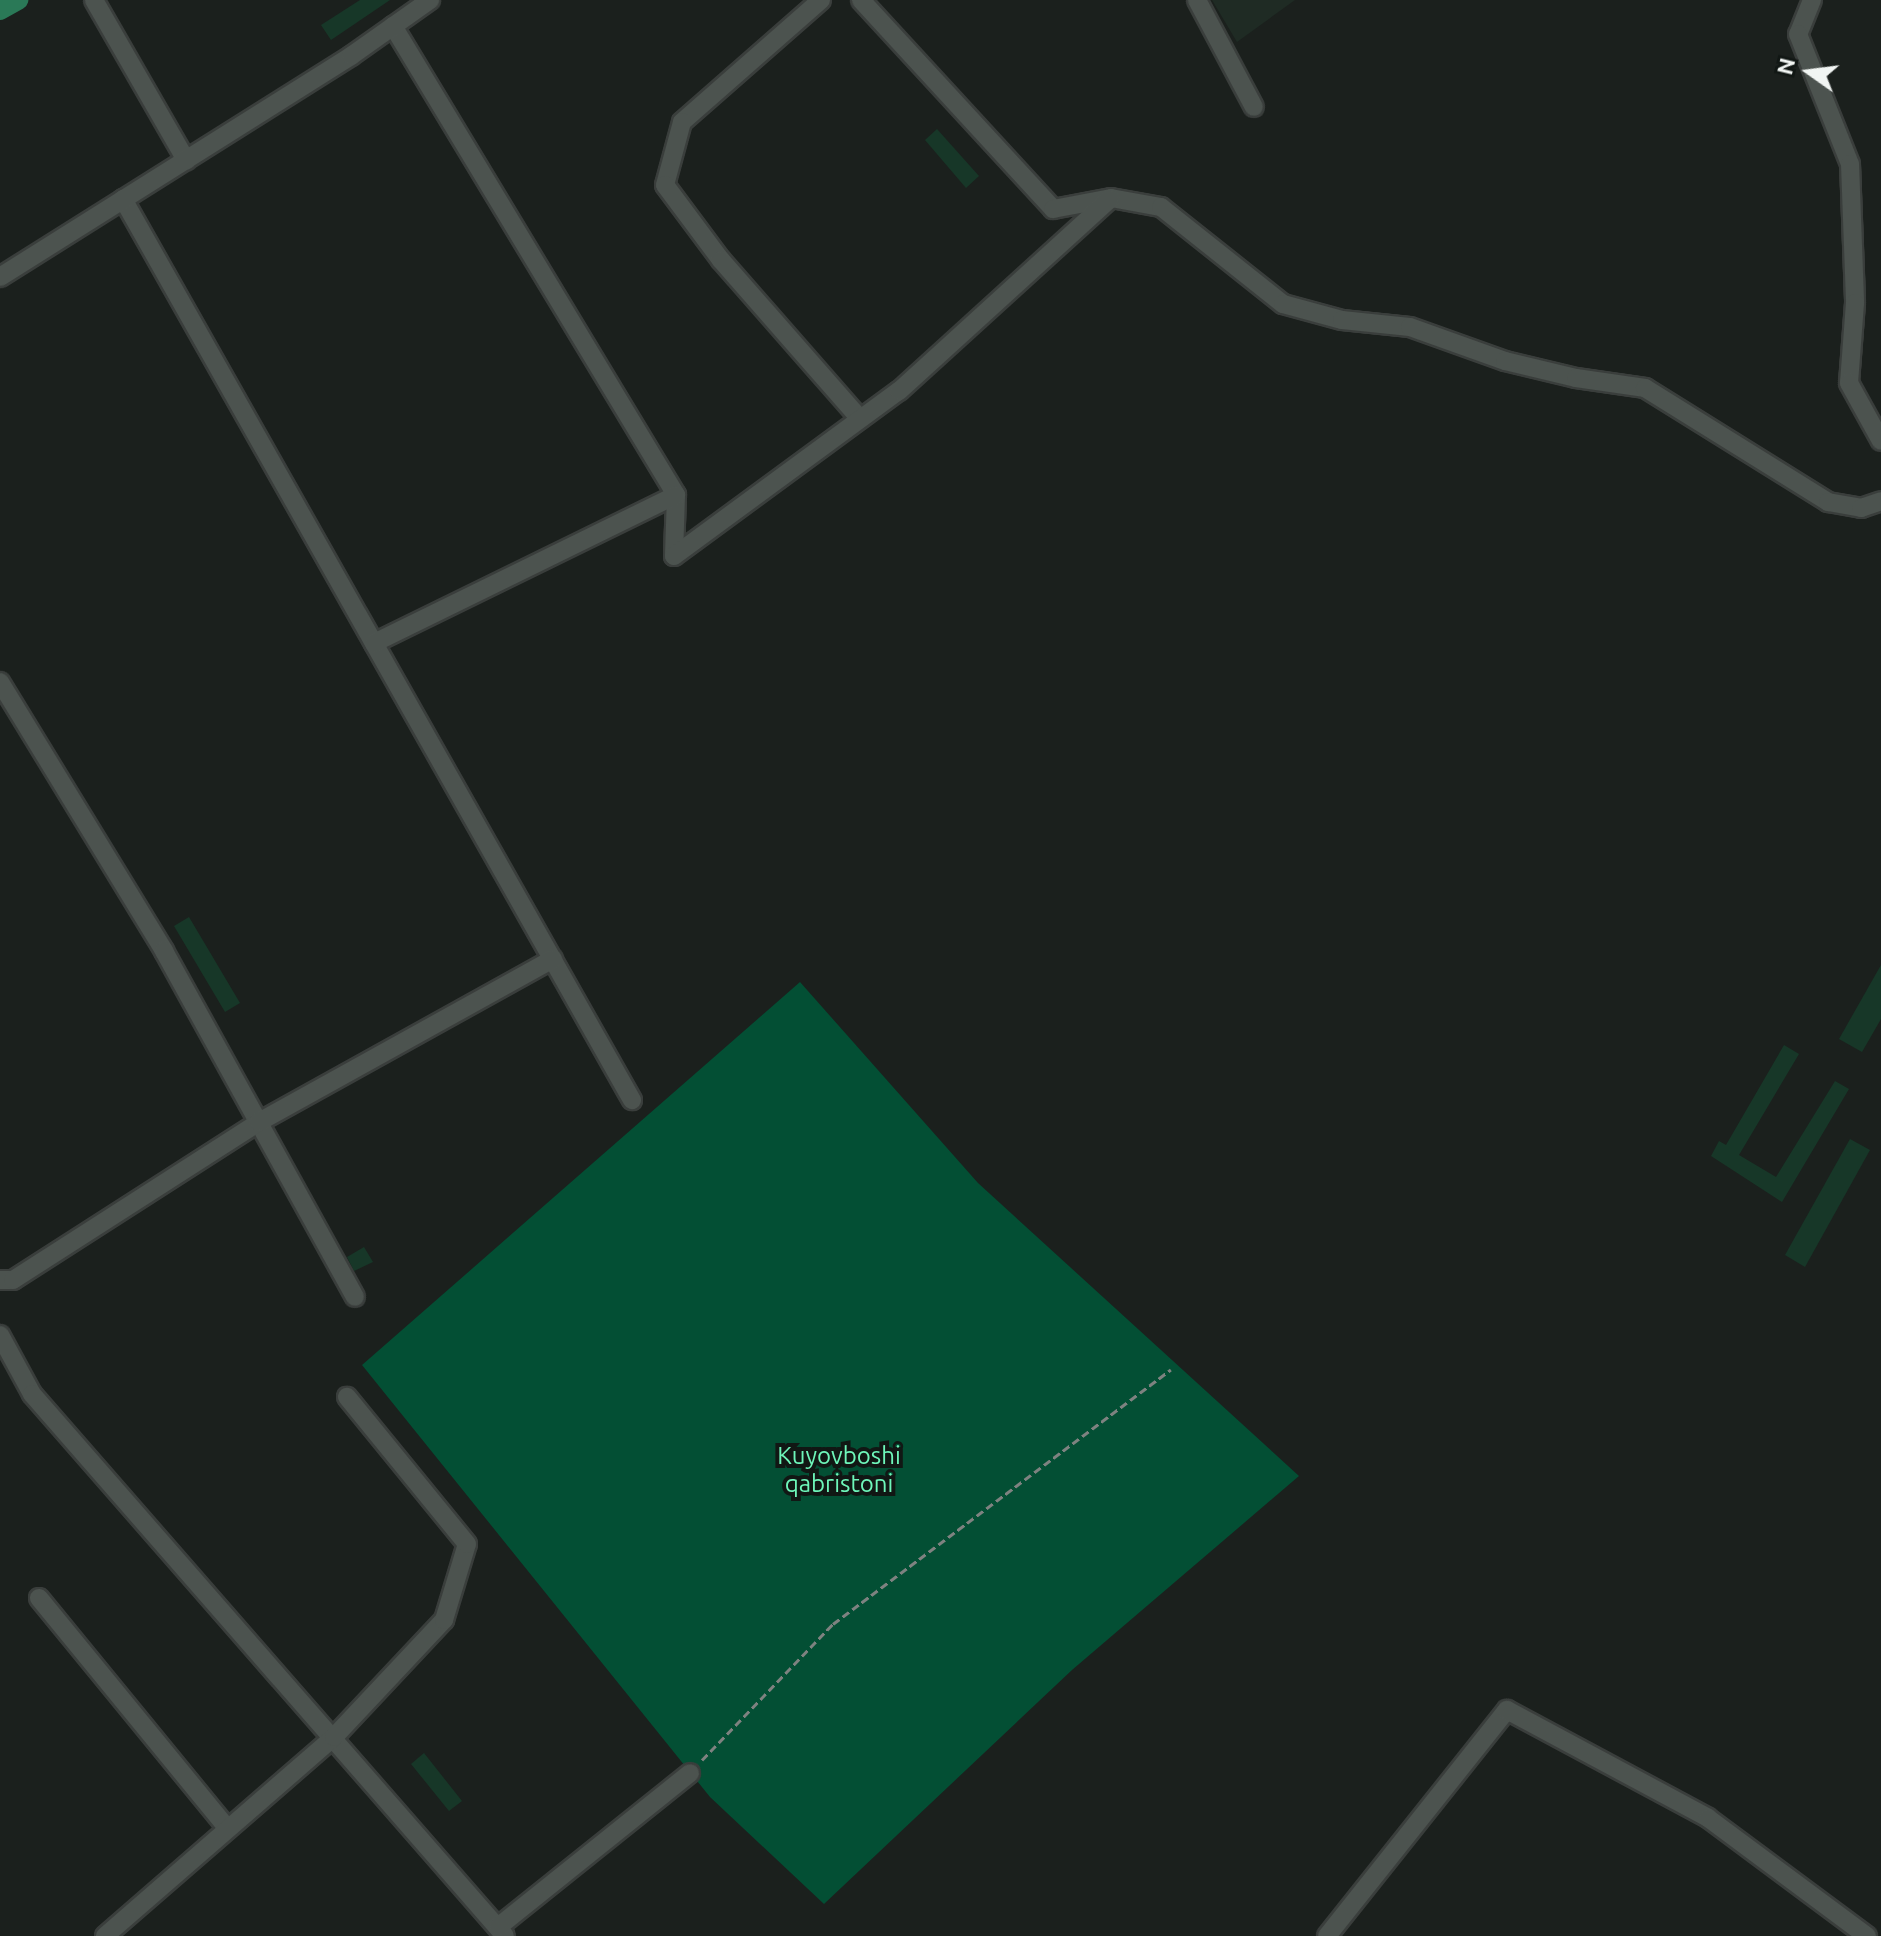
<!DOCTYPE html>
<html>
<head>
<meta charset="utf-8">
<style>
	body { margin:0 }
	#map { position:relative; width:1881px; height:1936px; overflow:hidden; background:#1b201d; font-family:Ubuntu,sans-serif }
	div>[style] { position:absolute }
	[style*='--x'] { left:calc(var(--x)*1px); top:calc(var(--y)*1px); width:calc(var(--w)*1px); rotate:calc(var(--a)*1deg) }
	.built>* { inset:0; background:#1f2b24 }
	.green>* { inset:0; background:#034f34 }
	.canal>* { height:20px; margin:-10px; padding:0 10px; transform-origin:10px; border-radius:10px; background:#2a7957 }
	.building>* { inset:0; background:#173728 }
	.path>* { height:3px; margin-top:-1.5px; transform-origin:0; background:repeating-linear-gradient(90deg,#7e8280 0 8px,transparent 0 12px) }
	.roads { filter:drop-shadow(2px 0 #3a3e3c) drop-shadow(-2px 0 #3a3e3c) drop-shadow(0 2px #3a3e3c) drop-shadow(0 -2px #3a3e3c) }
	.minor>* { height:18px; margin:-9px; padding:0 9px; transform-origin:9px; border-radius:9px; background:#4c534f }
	span { translate:-50% -50%; white-space:nowrap; text-align:center; line-height:1.15; -webkit-text-stroke:8px #111714; paint-order:stroke }
	.park-label { font-size:24px; color:#6ef6ba }
	.north { position:absolute; left:1769px; top:32px; width:80px; height:80px; -webkit-text-stroke:6px #111714; paint-order:stroke; rotate:284deg; font-size:22px; font-weight:700; line-height:32px; text-align:center; color:#f1f5f3 }
	.north::after { content:''; display:block; margin:auto; width:28px; height:36px; background:#f1f5f3; clip-path:polygon(50% 0,100% 100%,50% 72%,0 100%) }
</style>
</head>
<body>
<div id="map">
	<div class="built">
		<div style="clip-path:polygon(1212px 0,1295px 0,1237px 42px)"></div>
	</div>
	<div class="green">
		<div style="clip-path:polygon(800px 982px,978px 1183px,1299px 1476px,1072px 1670px,824px 1904px,710px 1797px,362px 1365px)"></div>
	</div>
	<div class="canal">
		<div style="--x:0;--y:10;--w:21;--a:-29"></div>
	</div>
	<div class="building">
		<div style="clip-path:polygon(360px 0,390px 0,331px 40px,321px 25px)"></div>
		<div style="clip-path:polygon(937px 129px,979px 176px,966px 188px,925px 140px)"></div>
		<div style="clip-path:polygon(189px 917px,240px 1003px,225px 1012px,174px 926px)"></div>
		<div style="clip-path:polygon(1881px 965px,1881px 1019px,1862px 1052px,1839px 1039px)"></div>
		<div style="clip-path:polygon(1784px 1045px,1799px 1054px,1739px 1155px,1776px 1177px,1835px 1081px,1849px 1089px,1782px 1202px,1711px 1156px,1719px 1141px,1726px 1145px)"></div>
		<div style="clip-path:polygon(1850px 1139px,1870px 1150px,1805px 1267px,1785px 1255px)"></div>
		<div style="clip-path:polygon(364px 1247px,373px 1262px,354px 1271px,347px 1257px)"></div>
		<div style="clip-path:polygon(424px 1753px,462px 1801px,449px 1811px,411px 1764px)"></div>
	</div>
	<div class="path">
		<div style="--x:702;--y:1760;--w:189;--a:-46.1"></div>
		<div style="--x:833;--y:1624;--w:423;--a:-37"></div>
	</div>
	<div class="roads">
		<div class="minor">
			<div style="--x:94;--y:0;--w:185;--a:60.1"></div>
			<div style="--x:821;--y:0;--w:185;--a:138.7"></div>
			<div style="--x:682;--y:122;--w:65;--a:105.1"></div>
			<div style="--x:665;--y:185;--w:94;--a:53.3"></div>
			<div style="--x:721;--y:260;--w:211;--a:48.8"></div>
			<div style="--x:861;--y:0;--w:284;--a:47.4"></div>
			<div style="--x:1053;--y:209;--w:59;--a:-10.7"></div>
			<div style="--x:1111;--y:198;--w:51;--a:10.2"></div>
			<div style="--x:1161;--y:207;--w:156;--a:38.5"></div>
			<div style="--x:1283;--y:304;--w:61;--a:15.2"></div>
			<div style="--x:1342;--y:320;--w:68;--a:5.9"></div>
			<div style="--x:1410;--y:327;--w:101;--a:19.7"></div>
			<div style="--x:1505;--y:361;--w:73;--a:13.5"></div>
			<div style="--x:1576;--y:378;--w:70;--a:8.2"></div>
			<div style="--x:1645;--y:388;--w:216;--a:31.9"></div>
			<div style="--x:1828;--y:502;--w:34;--a:10"></div>
			<div style="--x:1861;--y:508;--w:21;--a:-19"></div>
			<div style="--x:1197;--y:0;--w:121;--a:62"></div>
			<div style="--x:1812;--y:0;--w:37;--a:112"></div>
			<div style="--x:1798;--y:34;--w:140;--a:68.2"></div>
			<div style="--x:1850;--y:164;--w:139;--a:87.9"></div>
			<div style="--x:1855;--y:303;--w:80;--a:94.3"></div>
			<div style="--x:1849;--y:383;--w:66;--a:61.1"></div>
			<div style="--x:393;--y:26;--w:548;--a:58.89"></div>
			<div style="--x:676;--y:495;--w:61;--a:91.9"></div>
			<div style="--x:123;--y:199;--w:1035;--a:60.54"></div>
			<div style="--x:0;--y:277;--w:415;--a:-32.2"></div>
			<div style="--x:351;--y:56;--w:97;--a:-35.3"></div>
			<div style="--x:674;--y:556;--w:279;--a:-36.3"></div>
			<div style="--x:899;--y:391;--w:285;--a:-42.3"></div>
			<div style="--x:374;--y:643;--w:336;--a:-26.1"></div>
			<div style="--x:0;--y:682;--w:315;--a:58.6"></div>
			<div style="--x:164;--y:951;--w:395;--a:61.1"></div>
			<div style="--x:0;--y:1280;--w:13;--a:0"></div>
			<div style="--x:13;--y:1280;--w:292;--a:-32.7"></div>
			<div style="--x:259;--y:1122;--w:336;--a:-29"></div>
			<div style="--x:0;--y:1335;--w:67;--a:61.5"></div>
			<div style="--x:32;--y:1394;--w:719;--a:48.89"></div>
			<div style="--x:39;--y:1598;--w:298;--a:50.7"></div>
			<div style="--x:498;--y:1927;--w:246;--a:-38.7"></div>
			<div style="--x:105;--y:1936;--w:303;--a:-41"></div>
			<div style="--x:334;--y:1737;--w:161;--a:-46.8"></div>
			<div style="--x:444;--y:1620;--w:79;--a:-73.2"></div>
			<div style="--x:467;--y:1544;--w:190;--a:-129.2"></div>
			<div style="--x:1327;--y:1936;--w:289;--a:-51.5"></div>
			<div style="--x:1507;--y:1710;--w:228;--a:28.2"></div>
			<div style="--x:1708;--y:1818;--w:198;--a:36.6"></div>
		</div>
	</div>
	<div class="park-label">
		<span style="left:839px;top:1470px">Kuyovboshi<br>qabristoni</span>
	</div>
	<div class="north">N</div>
</div>
</body>
</html>
